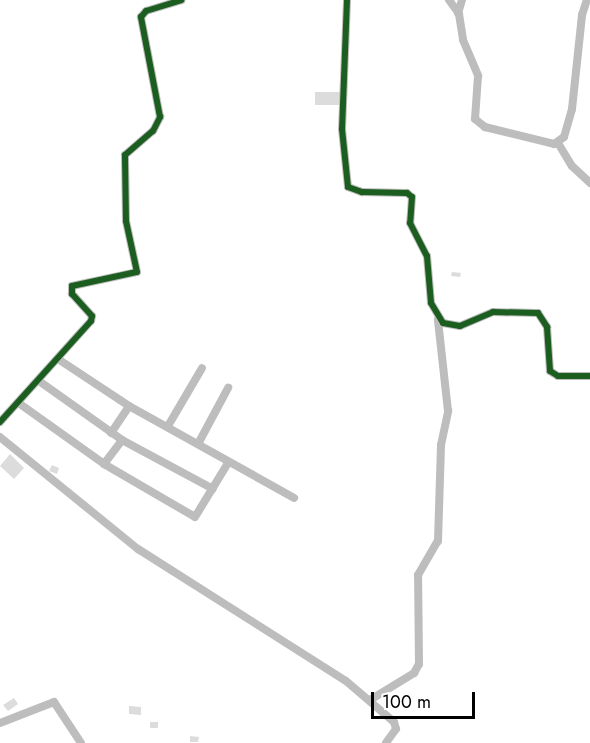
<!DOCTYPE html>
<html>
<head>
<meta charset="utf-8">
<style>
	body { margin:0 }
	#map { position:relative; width:590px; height:743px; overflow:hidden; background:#fff; font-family:Jost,sans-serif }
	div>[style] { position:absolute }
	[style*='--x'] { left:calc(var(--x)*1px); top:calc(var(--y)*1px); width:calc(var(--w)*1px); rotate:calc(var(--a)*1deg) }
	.building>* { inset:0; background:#dcdcdc }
	.street>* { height:8px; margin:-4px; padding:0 4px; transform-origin:4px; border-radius:4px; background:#bdbdbd }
	.cycleway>* { height:6px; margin:-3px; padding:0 3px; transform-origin:3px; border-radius:3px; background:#1b5e20 }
	span { translate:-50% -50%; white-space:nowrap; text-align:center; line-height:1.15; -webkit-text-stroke:5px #fff; paint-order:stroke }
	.scale { position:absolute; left:371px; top:692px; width:104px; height:27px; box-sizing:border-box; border:3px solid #000; border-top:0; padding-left:8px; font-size:18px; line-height:21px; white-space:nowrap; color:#000; -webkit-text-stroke:4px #fff; paint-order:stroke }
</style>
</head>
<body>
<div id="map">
	<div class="building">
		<div style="clip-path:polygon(315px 92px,341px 92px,341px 105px,315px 105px)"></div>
		<div style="clip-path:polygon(452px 272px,461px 273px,460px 277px,451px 276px)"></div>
		<div style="clip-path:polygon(10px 454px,24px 468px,14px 479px,0 466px)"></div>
		<div style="clip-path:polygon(52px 465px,59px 468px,57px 474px,49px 471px)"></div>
		<div style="clip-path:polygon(14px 698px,18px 704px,8px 711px,3px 705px)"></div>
		<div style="clip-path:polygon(129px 706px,141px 707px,141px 715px,129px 714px)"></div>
		<div style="clip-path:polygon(150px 722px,158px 722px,158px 728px,150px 728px)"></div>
		<div style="clip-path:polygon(190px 736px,199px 737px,198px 742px,190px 742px)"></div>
	</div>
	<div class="street">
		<div style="--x:347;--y:0;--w:129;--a:92.2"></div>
		<div style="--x:342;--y:129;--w:58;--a:84.1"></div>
		<div style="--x:348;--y:187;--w:15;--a:20"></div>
		<div style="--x:362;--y:192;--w:45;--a:1.3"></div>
		<div style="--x:407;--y:193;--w:6;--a:39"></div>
		<div style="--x:412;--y:197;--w:26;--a:94"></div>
		<div style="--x:410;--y:223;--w:37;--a:63"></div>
		<div style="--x:427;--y:256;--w:47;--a:85.1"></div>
		<div style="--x:431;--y:303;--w:23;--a:59"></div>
		<div style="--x:443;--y:323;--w:17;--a:10"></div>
		<div style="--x:460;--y:326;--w:36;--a:-23"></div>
		<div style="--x:493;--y:312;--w:45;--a:1.3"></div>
		<div style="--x:538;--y:313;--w:17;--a:57"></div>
		<div style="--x:547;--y:327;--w:44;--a:86.1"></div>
		<div style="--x:550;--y:371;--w:9;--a:32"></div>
		<div style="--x:558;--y:376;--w:32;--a:0"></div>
		<div style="--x:449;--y:0;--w:17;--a:54"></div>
		<div style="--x:459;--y:14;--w:26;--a:81"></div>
		<div style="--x:463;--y:40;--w:39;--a:67"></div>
		<div style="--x:478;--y:76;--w:43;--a:94"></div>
		<div style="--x:475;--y:119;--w:13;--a:39"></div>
		<div style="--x:485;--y:127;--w:71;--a:13.8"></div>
		<div style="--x:554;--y:144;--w:12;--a:-35"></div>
		<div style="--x:564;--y:137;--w:29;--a:-74"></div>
		<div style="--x:572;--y:109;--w:95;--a:-83.9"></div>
		<div style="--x:582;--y:15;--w:16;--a:-72"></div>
		<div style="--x:458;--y:13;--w:14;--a:-73"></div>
		<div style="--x:558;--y:143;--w:27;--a:59"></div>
		<div style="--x:572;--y:166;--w:25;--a:43"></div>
		<div style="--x:58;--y:359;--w:85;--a:33.5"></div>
		<div style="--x:129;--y:406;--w:189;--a:29.1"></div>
		<div style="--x:39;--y:381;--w:102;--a:35.4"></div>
		<div style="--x:122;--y:440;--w:103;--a:28.3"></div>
		<div style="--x:20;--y:404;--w:103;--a:35.5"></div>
		<div style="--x:104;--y:464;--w:105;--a:30.2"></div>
		<div style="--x:195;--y:517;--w:63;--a:-58.6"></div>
		<div style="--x:0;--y:422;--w:136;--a:-48"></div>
		<div style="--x:91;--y:321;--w:5;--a:-79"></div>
		<div style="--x:92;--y:316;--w:30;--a:-132"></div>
		<div style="--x:72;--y:294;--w:8;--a:-90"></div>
		<div style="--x:72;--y:286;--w:66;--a:-12.2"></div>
		<div style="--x:137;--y:272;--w:52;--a:-102.2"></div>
		<div style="--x:126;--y:221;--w:66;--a:-90.9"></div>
		<div style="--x:125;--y:155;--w:37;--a:-41"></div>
		<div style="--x:153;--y:131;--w:16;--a:-63"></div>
		<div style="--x:160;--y:117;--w:102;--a:-100.8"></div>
		<div style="--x:141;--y:17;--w:8;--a:-50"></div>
		<div style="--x:146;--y:11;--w:37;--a:-17"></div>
		<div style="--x:168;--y:426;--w:67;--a:-59.6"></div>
		<div style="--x:111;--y:433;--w:32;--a:-56"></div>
		<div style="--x:0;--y:437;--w:178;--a:39.1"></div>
		<div style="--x:138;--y:549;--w:246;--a:32.4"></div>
		<div style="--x:346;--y:681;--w:63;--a:40.5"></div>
		<div style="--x:394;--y:722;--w:7;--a:74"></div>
		<div style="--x:396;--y:729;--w:17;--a:126"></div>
		<div style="--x:198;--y:444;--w:64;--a:-61.8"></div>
		<div style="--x:104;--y:464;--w:30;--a:-53"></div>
		<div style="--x:370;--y:700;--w:52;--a:-31.5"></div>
		<div style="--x:414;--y:673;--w:10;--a:-61"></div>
		<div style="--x:419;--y:664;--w:89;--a:-90.6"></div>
		<div style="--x:418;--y:575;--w:39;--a:-60"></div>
		<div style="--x:438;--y:541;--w:96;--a:-88.2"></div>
		<div style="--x:441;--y:445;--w:35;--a:-78"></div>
		<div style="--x:448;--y:411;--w:92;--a:-96.3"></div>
		<div style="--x:0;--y:723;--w:58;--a:-21.3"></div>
		<div style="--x:54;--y:702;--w:49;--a:56.6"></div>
	</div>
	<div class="cycleway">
		<div style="--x:347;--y:0;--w:129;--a:92.2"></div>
		<div style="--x:342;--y:129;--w:58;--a:84.1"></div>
		<div style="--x:348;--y:187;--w:15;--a:20"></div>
		<div style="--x:362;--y:192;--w:45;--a:1.3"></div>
		<div style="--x:407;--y:193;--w:6;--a:39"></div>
		<div style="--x:412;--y:197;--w:26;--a:94"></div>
		<div style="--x:410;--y:223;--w:37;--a:63"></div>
		<div style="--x:427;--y:256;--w:47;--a:85.1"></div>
		<div style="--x:431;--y:303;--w:23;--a:59"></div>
		<div style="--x:443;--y:323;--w:17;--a:10"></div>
		<div style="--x:460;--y:326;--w:36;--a:-23"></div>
		<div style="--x:493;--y:312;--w:45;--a:1.3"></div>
		<div style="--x:538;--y:313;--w:17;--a:57"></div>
		<div style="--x:547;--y:327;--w:44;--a:86.1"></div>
		<div style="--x:550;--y:371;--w:9;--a:32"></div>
		<div style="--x:558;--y:376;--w:32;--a:0"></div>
		<div style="--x:0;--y:422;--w:136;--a:-48"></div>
		<div style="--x:91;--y:321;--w:5;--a:-79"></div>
		<div style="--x:92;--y:316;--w:30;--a:-132"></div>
		<div style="--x:72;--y:294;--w:8;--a:-90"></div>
		<div style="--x:72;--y:286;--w:66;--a:-12.2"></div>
		<div style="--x:137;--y:272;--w:52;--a:-102.2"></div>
		<div style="--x:126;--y:221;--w:66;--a:-90.9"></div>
		<div style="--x:125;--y:155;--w:37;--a:-41"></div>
		<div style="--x:153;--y:131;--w:16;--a:-63"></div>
		<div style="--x:160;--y:117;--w:102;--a:-100.8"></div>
		<div style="--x:141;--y:17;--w:8;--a:-50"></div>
		<div style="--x:146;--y:11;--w:37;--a:-17"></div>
	</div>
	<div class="scale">100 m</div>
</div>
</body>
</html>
